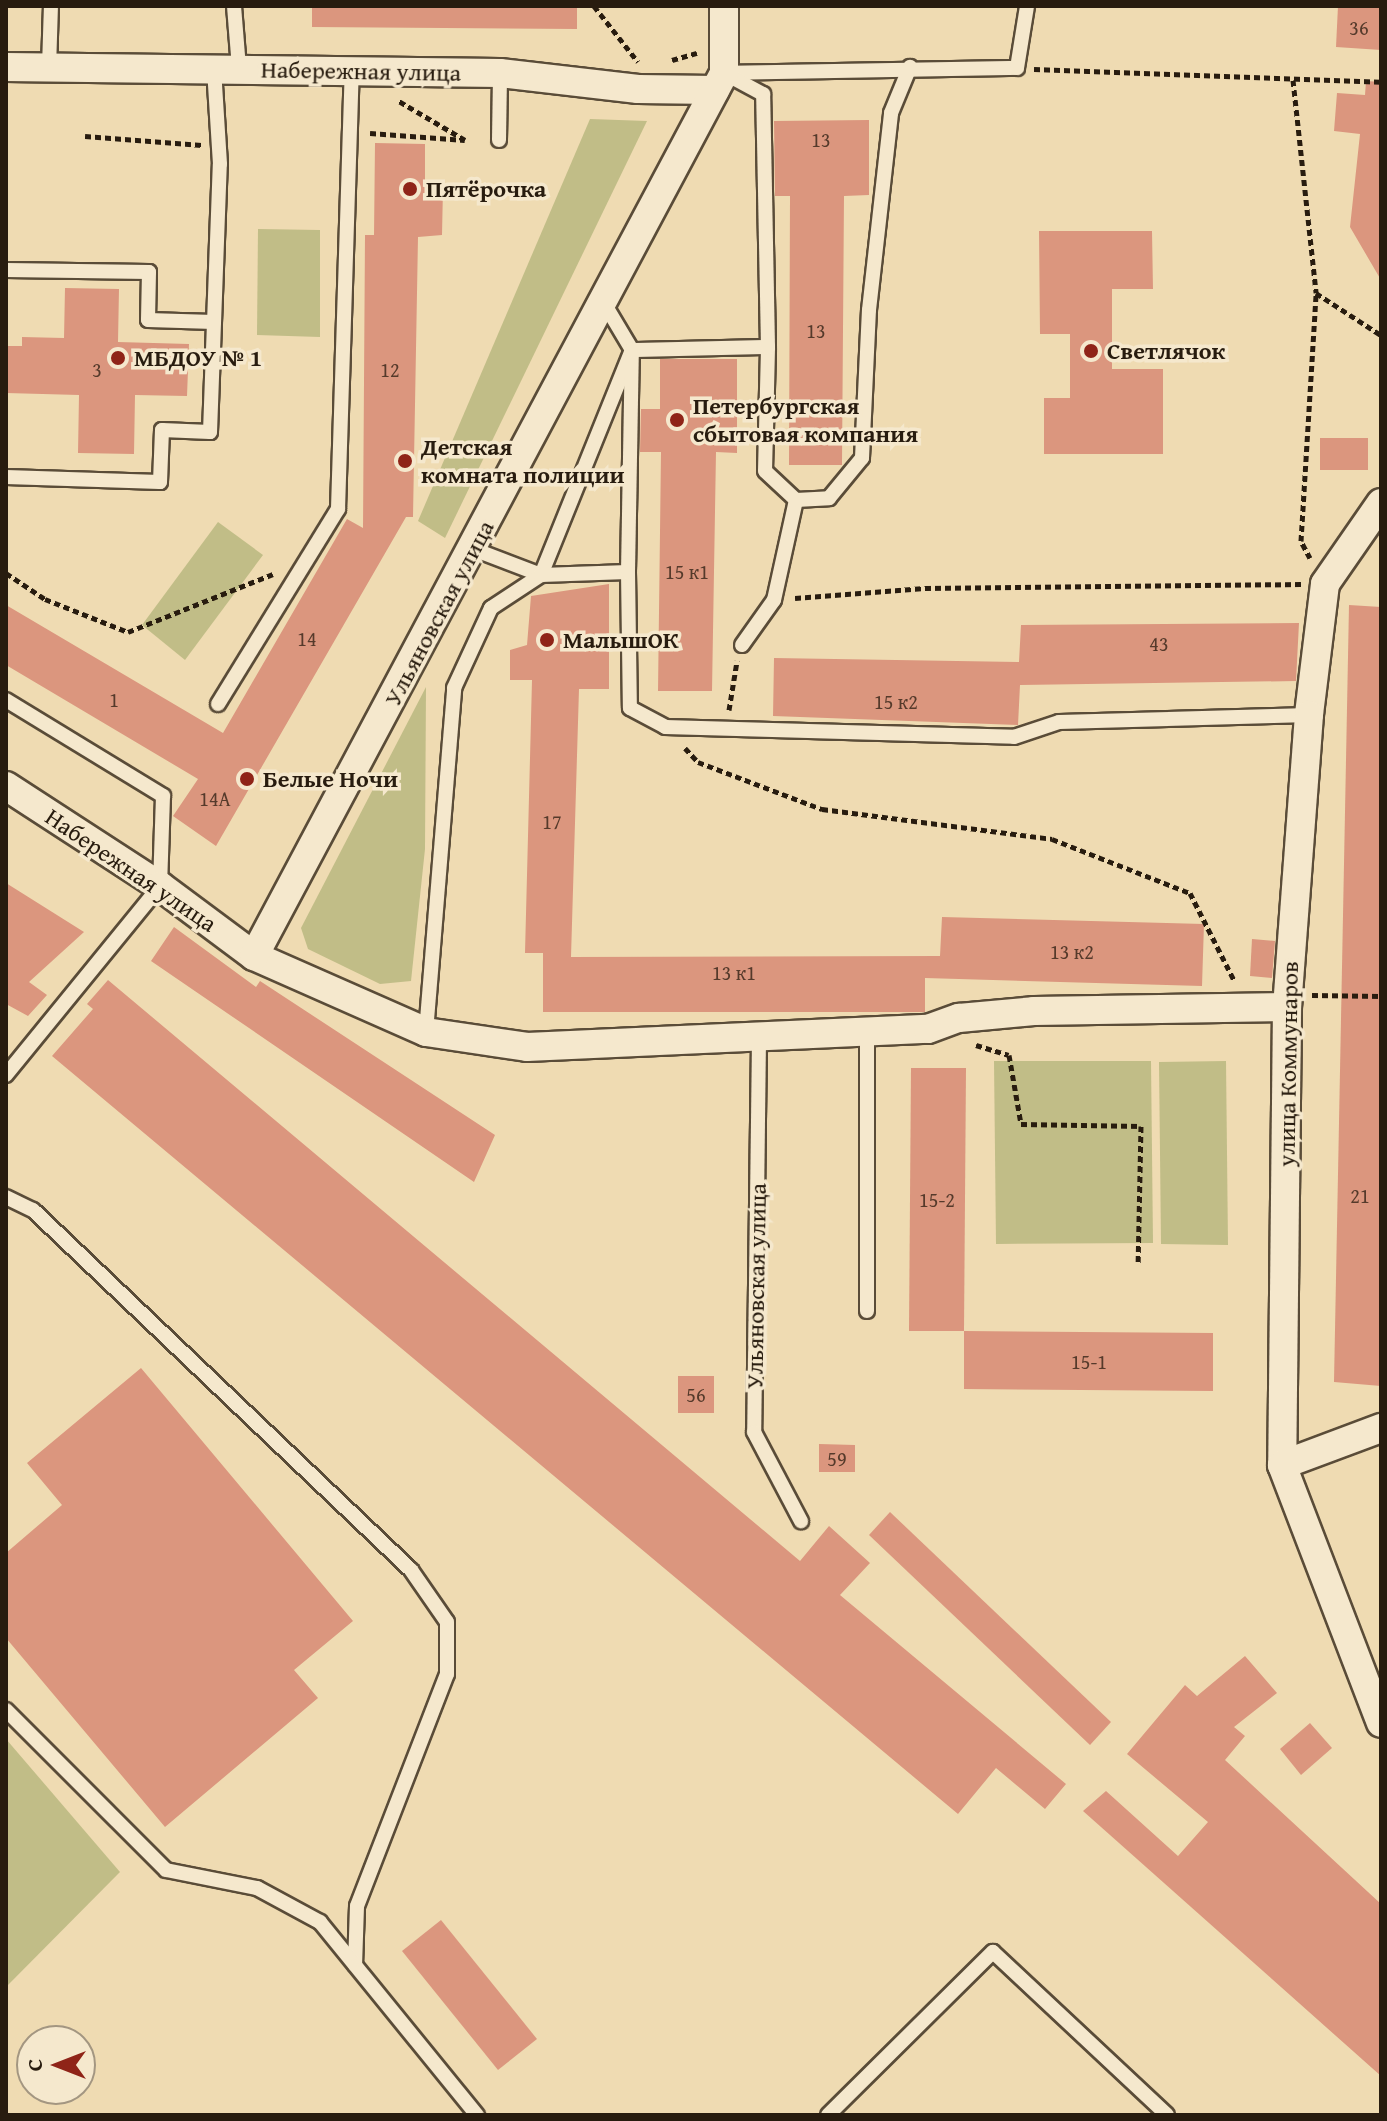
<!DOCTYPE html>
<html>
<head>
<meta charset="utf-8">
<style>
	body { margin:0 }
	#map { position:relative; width:1387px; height:2121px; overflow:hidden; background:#efdbb2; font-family:"Gentium Book Plus",serif }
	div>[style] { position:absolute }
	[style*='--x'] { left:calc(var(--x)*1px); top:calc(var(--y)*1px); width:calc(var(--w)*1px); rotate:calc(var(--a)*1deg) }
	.green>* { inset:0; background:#c1bd87 }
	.building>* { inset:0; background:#db967e }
	.path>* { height:5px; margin-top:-2.5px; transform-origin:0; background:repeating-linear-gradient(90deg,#281c0f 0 6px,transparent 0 10px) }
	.roads { filter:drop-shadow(2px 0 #5a4c38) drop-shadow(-2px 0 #5a4c38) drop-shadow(0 2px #5a4c38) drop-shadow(0 -2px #5a4c38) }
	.service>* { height:14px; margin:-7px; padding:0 7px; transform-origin:7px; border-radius:7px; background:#f5e8cd }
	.minor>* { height:28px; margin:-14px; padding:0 14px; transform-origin:14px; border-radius:14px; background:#f5e8cd }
	.dots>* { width:22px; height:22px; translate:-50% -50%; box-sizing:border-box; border:4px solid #f5e8cd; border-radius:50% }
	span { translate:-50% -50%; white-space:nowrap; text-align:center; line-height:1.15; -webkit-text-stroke:7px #f5e8cd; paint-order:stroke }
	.number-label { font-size:20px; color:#553a2b }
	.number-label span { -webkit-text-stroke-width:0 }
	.street-label { font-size:24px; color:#281c0f }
	.poi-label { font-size:24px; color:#281c0f; font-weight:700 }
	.left { translate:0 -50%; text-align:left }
	.frame { position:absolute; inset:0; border:8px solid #281c0f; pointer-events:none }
	.north { position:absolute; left:16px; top:2025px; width:80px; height:80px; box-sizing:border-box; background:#f5e8cd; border:2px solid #a39681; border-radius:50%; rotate:270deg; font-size:22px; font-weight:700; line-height:32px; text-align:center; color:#281c0f }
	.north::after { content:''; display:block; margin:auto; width:28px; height:36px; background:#8f2418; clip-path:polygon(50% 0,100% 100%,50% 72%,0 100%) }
</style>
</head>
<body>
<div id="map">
	<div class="green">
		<div style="clip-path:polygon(590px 119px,647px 121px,445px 538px,418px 521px)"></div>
		<div style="clip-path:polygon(258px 229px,320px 230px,320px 337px,257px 335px)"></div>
		<div style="clip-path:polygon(218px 522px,263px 555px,185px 660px,142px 625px)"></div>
		<div style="clip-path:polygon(426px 687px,425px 849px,411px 981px,380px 984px,308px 949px,301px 928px)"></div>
		<div style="clip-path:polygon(994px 1061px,1151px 1061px,1153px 1243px,996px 1244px)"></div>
		<div style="clip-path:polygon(1226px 1061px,1228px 1245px,1161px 1244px,1159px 1062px)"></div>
		<div style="clip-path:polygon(6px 1739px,120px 1872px,6px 1987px)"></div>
	</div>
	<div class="building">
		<div style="clip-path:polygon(312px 6px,577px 6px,577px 29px,312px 27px)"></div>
		<div style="clip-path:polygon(1338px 6px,1381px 6px,1381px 50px,1336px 47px)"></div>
		<div style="clip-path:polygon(1366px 81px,1381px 82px,1381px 280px,1350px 227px,1360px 134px,1334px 131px,1337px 93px,1365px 95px)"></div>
		<div style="clip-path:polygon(869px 120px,869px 195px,844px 196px,842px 465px,789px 465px,790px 196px,775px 196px,774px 121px)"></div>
		<div style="clip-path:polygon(375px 143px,425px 144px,425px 188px,443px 188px,442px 235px,418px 237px,413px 517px,406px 517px,216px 846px,173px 816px,198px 779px,6px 665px,6px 605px,223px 733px,347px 519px,363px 528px,365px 235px,374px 235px)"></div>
		<div style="clip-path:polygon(1039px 231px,1152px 231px,1153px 289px,1112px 289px,1112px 369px,1163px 369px,1163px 454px,1044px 454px,1044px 398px,1070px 398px,1070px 334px,1040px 334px)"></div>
		<div style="clip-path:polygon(65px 288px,119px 289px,118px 342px,189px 344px,187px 396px,135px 395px,134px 454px,78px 453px,79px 395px,6px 393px,6px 346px,22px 346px,22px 337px,64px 338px)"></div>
		<div style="clip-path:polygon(660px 359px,737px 359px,737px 453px,716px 452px,712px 691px,658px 691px,661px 452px,640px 452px,641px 409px,660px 409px)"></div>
		<div style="clip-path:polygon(1320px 438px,1368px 438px,1368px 470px,1320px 470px)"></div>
		<div style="clip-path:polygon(609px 584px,609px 689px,579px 689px,571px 957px,940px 956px,942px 917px,1204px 924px,1202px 986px,925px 978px,925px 1012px,543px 1012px,543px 953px,525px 953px,532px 680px,510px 680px,510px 650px,527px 645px,531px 596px)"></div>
		<div style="clip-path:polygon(1349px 605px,1381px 607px,1381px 1386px,1334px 1382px)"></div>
		<div style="clip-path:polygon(1299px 623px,1296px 681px,1020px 685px,1018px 725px,773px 716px,774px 658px,1019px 662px,1021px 625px)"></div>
		<div style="clip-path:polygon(6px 883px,84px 932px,29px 982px,47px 995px,28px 1016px,6px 1004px)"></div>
		<div style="clip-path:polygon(174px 927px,256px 987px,260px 981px,495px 1135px,474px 1182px,151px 961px)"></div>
		<div style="clip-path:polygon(1252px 939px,1275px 941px,1272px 978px,1250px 976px)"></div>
		<div style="clip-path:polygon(108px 980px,800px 1561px,829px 1526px,870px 1563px,840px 1595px,1066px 1784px,1045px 1809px,996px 1768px,958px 1814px,52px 1056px,93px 1009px,87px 1004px)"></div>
		<div style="clip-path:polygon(911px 1068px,966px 1068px,964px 1331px,909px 1331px)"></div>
		<div style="clip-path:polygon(964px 1331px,1213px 1333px,1213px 1391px,964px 1389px)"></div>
		<div style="clip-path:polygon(141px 1368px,353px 1621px,294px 1670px,318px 1698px,165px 1827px,6px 1638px,6px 1553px,62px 1505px,27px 1463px)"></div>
		<div style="clip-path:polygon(678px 1376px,714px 1376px,714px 1413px,678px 1413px)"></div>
		<div style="clip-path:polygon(819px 1444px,855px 1445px,855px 1472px,819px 1472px)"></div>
		<div style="clip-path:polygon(890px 1512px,1111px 1722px,1090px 1745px,869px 1535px)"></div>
		<div style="clip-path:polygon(1245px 1656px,1277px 1693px,1234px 1727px,1245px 1736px,1225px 1760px,1381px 1904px,1381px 2076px,1083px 1811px,1106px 1791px,1178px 1856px,1208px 1822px,1127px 1754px,1185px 1685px,1197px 1696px)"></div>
		<div style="clip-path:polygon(1310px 1723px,1332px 1748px,1301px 1775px,1280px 1749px)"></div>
		<div style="clip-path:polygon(441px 1920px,537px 2039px,498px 2070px,402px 1951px)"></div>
	</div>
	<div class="path">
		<div style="--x:594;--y:6;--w:71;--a:51.8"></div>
		<div style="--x:672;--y:60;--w:26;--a:-16"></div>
		<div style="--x:1034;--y:69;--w:347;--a:2.1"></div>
		<div style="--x:1293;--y:80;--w:214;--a:83.8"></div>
		<div style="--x:1316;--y:293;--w:77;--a:32.9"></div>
		<div style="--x:370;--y:133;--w:95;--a:4.2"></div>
		<div style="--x:465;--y:140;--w:79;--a:-149.5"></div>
		<div style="--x:85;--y:136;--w:117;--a:4.4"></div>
		<div style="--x:1310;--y:558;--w:19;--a:-118"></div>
		<div style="--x:1301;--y:541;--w:248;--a:-86.5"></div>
		<div style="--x:6;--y:573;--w:47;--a:33.7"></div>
		<div style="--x:45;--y:599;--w:89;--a:21.7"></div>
		<div style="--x:128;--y:632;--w:156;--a:-21.8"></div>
		<div style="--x:795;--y:598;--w:130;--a:-4.4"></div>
		<div style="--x:925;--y:588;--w:376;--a:-0.6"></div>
		<div style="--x:729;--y:710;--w:50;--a:-80.7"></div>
		<div style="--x:685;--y:748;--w:19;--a:47"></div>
		<div style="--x:698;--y:762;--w:133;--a:20.8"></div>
		<div style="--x:822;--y:809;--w:232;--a:7.4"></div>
		<div style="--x:1052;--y:839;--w:148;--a:21.4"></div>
		<div style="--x:1190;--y:893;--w:97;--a:63.2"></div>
		<div style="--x:1312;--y:995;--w:69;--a:0.8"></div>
		<div style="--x:976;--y:1045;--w:34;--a:17"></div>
		<div style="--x:1009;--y:1055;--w:70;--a:80.1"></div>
		<div style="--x:1021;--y:1124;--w:120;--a:1"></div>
		<div style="--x:1141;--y:1126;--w:139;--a:91.2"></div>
	</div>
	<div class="roads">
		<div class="service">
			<div style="--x:234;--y:6;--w:62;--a:85.4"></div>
			<div style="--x:49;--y:68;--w:62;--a:-88.2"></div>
			<div style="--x:725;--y:73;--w:292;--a:-1"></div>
			<div style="--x:1017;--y:68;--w:63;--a:-80.8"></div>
			<div style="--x:499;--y:140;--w:67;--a:-89.1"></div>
			<div style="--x:6;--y:270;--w:143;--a:0.8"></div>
			<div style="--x:149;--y:272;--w:48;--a:91.2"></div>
			<div style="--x:148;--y:320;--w:66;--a:1.7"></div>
			<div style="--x:6;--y:477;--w:154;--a:1.9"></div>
			<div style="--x:160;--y:482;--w:52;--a:-87.8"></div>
			<div style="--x:162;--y:430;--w:48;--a:2.4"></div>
			<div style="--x:210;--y:432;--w:268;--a:-87.9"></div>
			<div style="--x:220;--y:164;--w:96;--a:-93.6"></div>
			<div style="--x:796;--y:500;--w:33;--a:-3"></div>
			<div style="--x:829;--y:498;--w:52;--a:-50.5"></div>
			<div style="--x:862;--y:458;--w:148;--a:-87.3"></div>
			<div style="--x:869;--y:310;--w:198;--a:-83.6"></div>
			<div style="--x:891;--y:113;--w:50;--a:-67.6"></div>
			<div style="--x:473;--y:549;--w:73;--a:20.9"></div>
			<div style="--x:541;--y:575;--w:243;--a:-68"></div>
			<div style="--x:632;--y:350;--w:55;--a:-120.8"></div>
			<div style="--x:628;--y:572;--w:136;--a:89.2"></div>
			<div style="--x:630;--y:708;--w:40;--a:28"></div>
			<div style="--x:665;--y:727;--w:349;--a:1.6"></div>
			<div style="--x:1014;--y:737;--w:47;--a:-18.4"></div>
			<div style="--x:1059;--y:722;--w:250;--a:-1.6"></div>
			<div style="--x:742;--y:645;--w:55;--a:-54.6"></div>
			<div style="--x:774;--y:600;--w:102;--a:-77.6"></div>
			<div style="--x:796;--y:500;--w:42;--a:-136.9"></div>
			<div style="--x:765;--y:471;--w:124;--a:-88.6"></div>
			<div style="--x:6;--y:700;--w:184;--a:31.4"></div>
			<div style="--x:163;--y:796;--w:90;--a:91.9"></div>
			<div style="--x:160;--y:886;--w:244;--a:129.2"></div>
			<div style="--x:218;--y:704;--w:229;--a:-58.4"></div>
			<div style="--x:338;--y:509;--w:436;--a:-88.2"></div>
			<div style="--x:426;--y:1032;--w:345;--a:-85.3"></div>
			<div style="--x:454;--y:688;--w:88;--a:-65.2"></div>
			<div style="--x:491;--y:608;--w:60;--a:-33.4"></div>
			<div style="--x:541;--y:575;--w:87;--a:-2"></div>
			<div style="--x:628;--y:572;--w:222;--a:-89"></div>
			<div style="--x:632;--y:350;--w:136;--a:-1.3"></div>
			<div style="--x:768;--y:347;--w:253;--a:-91.1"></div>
			<div style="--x:763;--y:94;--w:44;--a:-151.7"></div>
			<div style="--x:867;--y:1033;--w:278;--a:90"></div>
			<div style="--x:759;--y:1039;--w:393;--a:90.7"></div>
			<div style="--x:754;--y:1432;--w:101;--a:62.2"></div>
			<div style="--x:6;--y:1197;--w:30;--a:26"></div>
			<div style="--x:33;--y:1210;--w:522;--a:43.6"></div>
			<div style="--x:411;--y:1570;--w:63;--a:55.3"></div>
			<div style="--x:447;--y:1622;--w:52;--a:90"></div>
			<div style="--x:447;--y:1674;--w:249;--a:111.2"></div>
			<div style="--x:357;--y:1906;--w:59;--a:91.9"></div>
			<div style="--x:6;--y:1710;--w:226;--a:45"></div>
			<div style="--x:166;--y:1870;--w:93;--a:11.2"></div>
			<div style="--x:257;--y:1888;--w:72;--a:28.4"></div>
			<div style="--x:320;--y:1922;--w:249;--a:50.9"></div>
			<div style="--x:828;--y:2115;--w:232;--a:-44.7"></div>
			<div style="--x:993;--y:1952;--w:238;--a:43.1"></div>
		</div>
		<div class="minor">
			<div style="--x:6;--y:67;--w:494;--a:0.7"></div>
			<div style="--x:500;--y:73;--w:139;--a:6.6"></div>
			<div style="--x:638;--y:89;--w:77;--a:0.7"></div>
			<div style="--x:1381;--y:503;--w:98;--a:124.7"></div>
			<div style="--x:1325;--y:584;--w:132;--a:97"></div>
			<div style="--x:1309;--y:715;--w:293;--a:94.3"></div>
			<div style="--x:1287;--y:1007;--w:458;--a:90.6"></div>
			<div style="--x:1282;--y:1465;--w:276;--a:69"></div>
			<div style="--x:6;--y:786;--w:184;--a:33"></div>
			<div style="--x:160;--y:886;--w:117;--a:36.7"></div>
			<div style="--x:254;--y:956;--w:188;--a:23.8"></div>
			<div style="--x:426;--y:1032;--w:102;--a:8.4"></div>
			<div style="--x:527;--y:1047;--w:401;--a:-2.6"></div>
			<div style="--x:928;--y:1029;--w:33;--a:-20"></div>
			<div style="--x:959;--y:1018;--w:75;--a:-5.3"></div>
			<div style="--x:1034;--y:1011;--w:253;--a:-0.9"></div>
			<div style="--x:254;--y:956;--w:1000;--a:-61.97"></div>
			<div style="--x:724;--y:73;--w:67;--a:-90"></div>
			<div style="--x:1282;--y:1465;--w:106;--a:-20.5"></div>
		</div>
	</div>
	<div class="dots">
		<div style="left:410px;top:189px;background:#8f2418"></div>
		<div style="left:1091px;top:351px;background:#8f2418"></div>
		<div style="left:118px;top:358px;background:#8f2418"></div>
		<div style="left:677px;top:420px;background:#8f2418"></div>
		<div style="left:405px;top:461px;background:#8f2418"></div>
		<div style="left:547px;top:640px;background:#8f2418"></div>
		<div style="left:247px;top:779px;background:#8f2418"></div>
	</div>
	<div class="number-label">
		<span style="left:1359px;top:27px">36</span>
		<span style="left:821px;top:139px">13</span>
		<span style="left:816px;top:330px">13</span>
		<span style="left:97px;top:369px">3</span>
		<span style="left:390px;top:369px">12</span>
		<span style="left:687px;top:571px">15 к1</span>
		<span style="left:307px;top:638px">14</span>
		<span style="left:1159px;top:643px">43</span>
		<span style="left:114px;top:699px">1</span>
		<span style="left:896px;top:701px">15 к2</span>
		<span style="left:215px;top:798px">14А</span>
		<span style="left:552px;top:821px">17</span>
		<span style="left:1072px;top:951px">13 к2</span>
		<span style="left:734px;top:972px">13 к1</span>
		<span style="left:1360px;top:1195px">21</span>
		<span style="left:937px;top:1199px">15-2</span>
		<span style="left:1089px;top:1361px">15-1</span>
		<span style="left:696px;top:1394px">56</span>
		<span style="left:837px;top:1458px">59</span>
	</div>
	<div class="street-label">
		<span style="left:361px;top:71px;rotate:1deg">Набережная улица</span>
		<span style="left:439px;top:613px;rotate:-62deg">Ульяновская улица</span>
		<span style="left:131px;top:870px;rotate:34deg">Набережная улица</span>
		<span style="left:1288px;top:1064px;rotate:-89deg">улица Коммунаров</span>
		<span style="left:756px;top:1286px;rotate:-89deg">Ульяновская улица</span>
	</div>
	<div class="poi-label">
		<span class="left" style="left:426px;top:189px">Пятёрочка</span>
		<span class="left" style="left:1107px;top:351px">Светлячок</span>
		<span class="left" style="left:134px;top:358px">МБДОУ № 1</span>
		<span class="left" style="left:693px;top:420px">Петербургская<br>сбытовая компания</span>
		<span class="left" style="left:421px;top:461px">Детская<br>комната полиции</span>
		<span class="left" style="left:563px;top:640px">МалышОК</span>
		<span class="left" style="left:263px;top:779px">Белые Ночи</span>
	</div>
	<div class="frame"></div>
	<div class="north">С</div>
</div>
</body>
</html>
